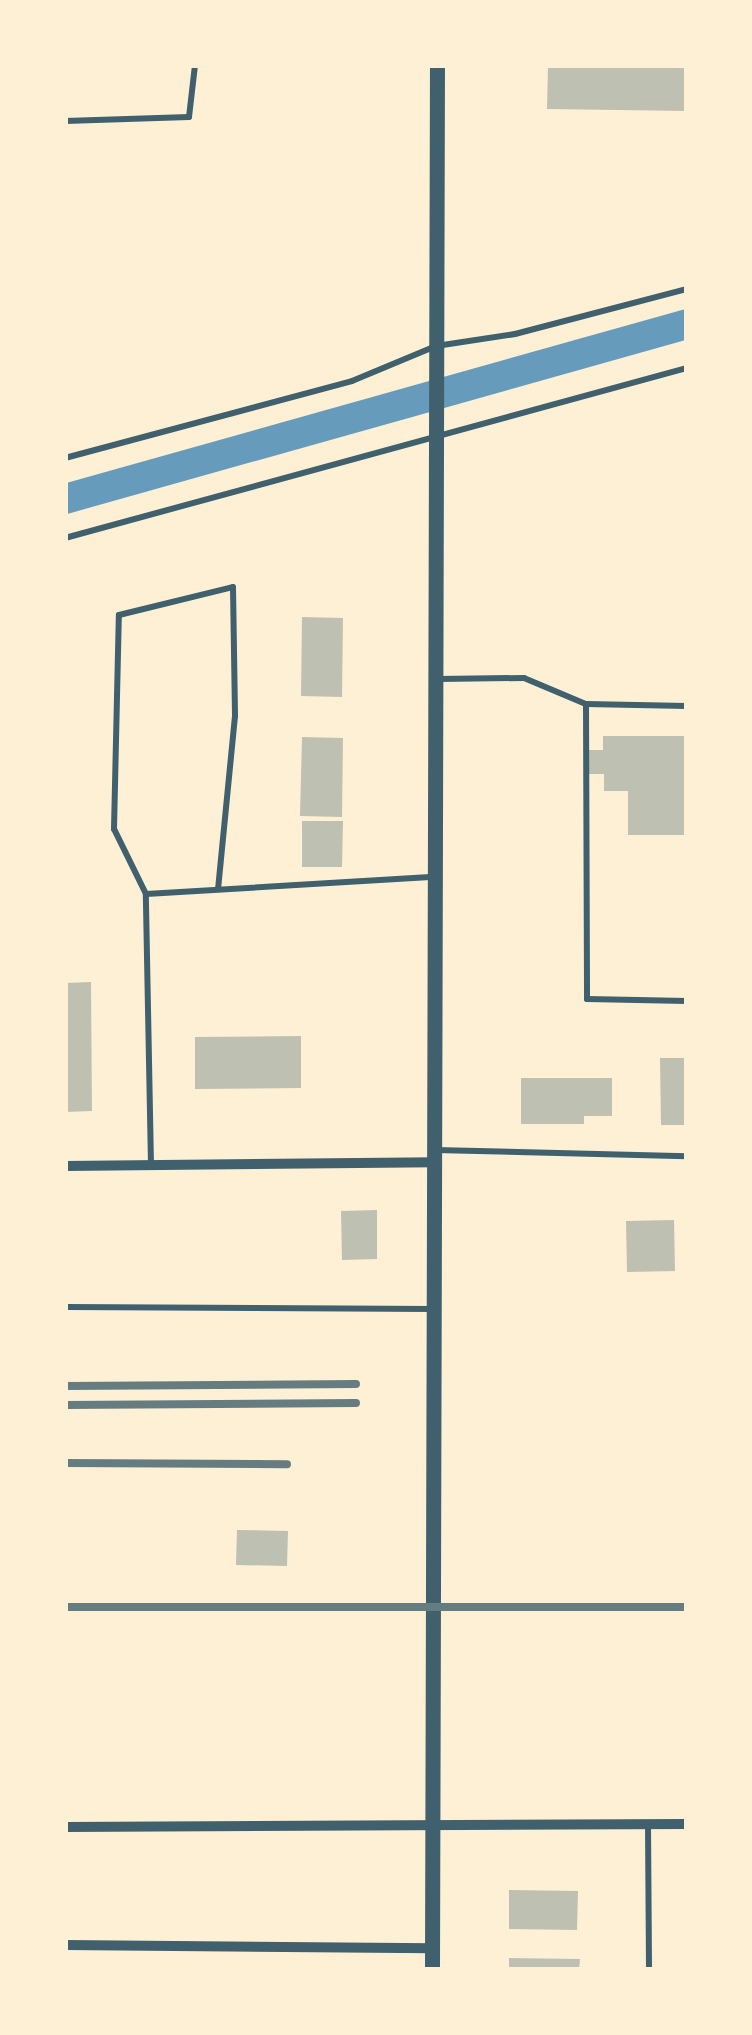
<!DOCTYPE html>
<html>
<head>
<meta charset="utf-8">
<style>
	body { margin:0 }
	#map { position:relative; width:752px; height:2035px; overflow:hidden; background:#fdf0d5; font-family:Manrope,sans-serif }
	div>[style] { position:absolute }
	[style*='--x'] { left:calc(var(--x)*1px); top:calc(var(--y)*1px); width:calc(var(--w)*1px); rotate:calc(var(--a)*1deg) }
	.canal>* { height:30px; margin:-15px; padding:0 15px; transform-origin:15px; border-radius:15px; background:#669bbc }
	.building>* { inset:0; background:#bec0b2 }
	.service>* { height:6px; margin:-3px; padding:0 3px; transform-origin:3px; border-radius:3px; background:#3f606c }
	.minor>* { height:10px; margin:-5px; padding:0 5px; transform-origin:5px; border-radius:5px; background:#3f606c }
	.tertiary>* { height:15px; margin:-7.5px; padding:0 7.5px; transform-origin:7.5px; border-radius:7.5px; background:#3f606c }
	.rail>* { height:8px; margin:-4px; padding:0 4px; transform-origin:4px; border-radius:4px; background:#657d81 }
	span { translate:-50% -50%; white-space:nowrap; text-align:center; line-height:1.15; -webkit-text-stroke:10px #fdf0d5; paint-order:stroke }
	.frame { position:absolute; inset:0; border:68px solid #fdf0d5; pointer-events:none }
</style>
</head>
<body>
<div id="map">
	<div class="canal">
		<div style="--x:65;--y:499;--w:646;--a:-15.71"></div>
	</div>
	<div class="building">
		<div style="clip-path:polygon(548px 65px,687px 65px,687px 111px,547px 109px)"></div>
		<div style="clip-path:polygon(302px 617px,343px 618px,342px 697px,301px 696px)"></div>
		<div style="clip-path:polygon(603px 736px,687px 736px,687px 835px,628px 835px,628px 791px,604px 791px,604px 774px,587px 774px,587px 750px,603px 750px)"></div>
		<div style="clip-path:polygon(302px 737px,343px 738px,342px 817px,300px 816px)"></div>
		<div style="clip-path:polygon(302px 821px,343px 821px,342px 867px,302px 867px)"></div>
		<div style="clip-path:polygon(91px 982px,92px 1111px,65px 1112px,65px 983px)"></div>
		<div style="clip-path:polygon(301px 1036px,301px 1088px,195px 1089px,195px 1037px)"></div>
		<div style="clip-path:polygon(660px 1058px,687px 1058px,687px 1125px,661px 1125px)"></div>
		<div style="clip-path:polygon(521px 1078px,612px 1078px,612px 1116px,584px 1116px,584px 1124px,521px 1124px)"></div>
		<div style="clip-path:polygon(377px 1210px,377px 1259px,342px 1260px,341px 1211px)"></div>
		<div style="clip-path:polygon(674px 1220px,675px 1271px,627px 1272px,626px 1221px)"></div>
		<div style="clip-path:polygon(237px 1530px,288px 1531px,287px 1566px,236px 1565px)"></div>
		<div style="clip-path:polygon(509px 1890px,578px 1891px,577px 1930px,509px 1929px)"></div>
		<div style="clip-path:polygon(509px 1958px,580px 1959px,579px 1970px,509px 1970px)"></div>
	</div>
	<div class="service">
		<div style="--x:65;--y:121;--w:124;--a:-1.8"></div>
		<div style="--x:189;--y:117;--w:52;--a:-83.4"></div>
		<div style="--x:65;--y:458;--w:297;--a:-15"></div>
		<div style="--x:352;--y:381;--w:91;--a:-22.6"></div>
		<div style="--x:436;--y:346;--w:80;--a:-8.6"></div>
		<div style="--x:515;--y:334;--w:178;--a:-14.7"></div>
		<div style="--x:65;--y:538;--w:645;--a:-15.29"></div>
		<div style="--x:438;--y:679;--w:86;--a:-0.7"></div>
		<div style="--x:524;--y:678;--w:67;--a:22.8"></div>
		<div style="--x:687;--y:706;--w:101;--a:-178.9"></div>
		<div style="--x:586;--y:704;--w:295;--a:89.8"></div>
		<div style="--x:587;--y:999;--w:100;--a:1.1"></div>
		<div style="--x:146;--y:894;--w:72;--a:-116.2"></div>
		<div style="--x:114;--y:829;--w:214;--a:-88.7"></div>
		<div style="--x:119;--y:615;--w:117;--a:-13.8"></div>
		<div style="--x:233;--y:587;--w:129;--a:89.1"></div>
		<div style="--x:235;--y:716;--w:174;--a:95.6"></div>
		<div style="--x:435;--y:1150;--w:252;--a:1.4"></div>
		<div style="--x:151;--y:1165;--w:271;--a:-91.1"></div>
		<div style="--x:146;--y:894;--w:289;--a:-3.4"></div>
		<div style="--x:65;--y:1307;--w:368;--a:0.3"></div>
		<div style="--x:648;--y:1824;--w:146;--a:89.6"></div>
	</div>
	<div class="minor">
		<div style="--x:65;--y:1166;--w:370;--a:-0.6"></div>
		<div style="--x:65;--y:1827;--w:622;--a:-0.28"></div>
		<div style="--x:65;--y:1945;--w:368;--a:0.5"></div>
	</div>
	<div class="tertiary">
		<div style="--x:432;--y:1970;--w:1905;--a:-89.85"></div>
	</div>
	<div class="rail">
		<div style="--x:65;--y:1386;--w:291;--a:-0.4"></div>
		<div style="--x:65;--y:1405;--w:291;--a:-0.4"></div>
		<div style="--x:65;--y:1463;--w:222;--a:0.3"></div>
		<div style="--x:65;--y:1607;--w:622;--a:0"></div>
	</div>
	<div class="frame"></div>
</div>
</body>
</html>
